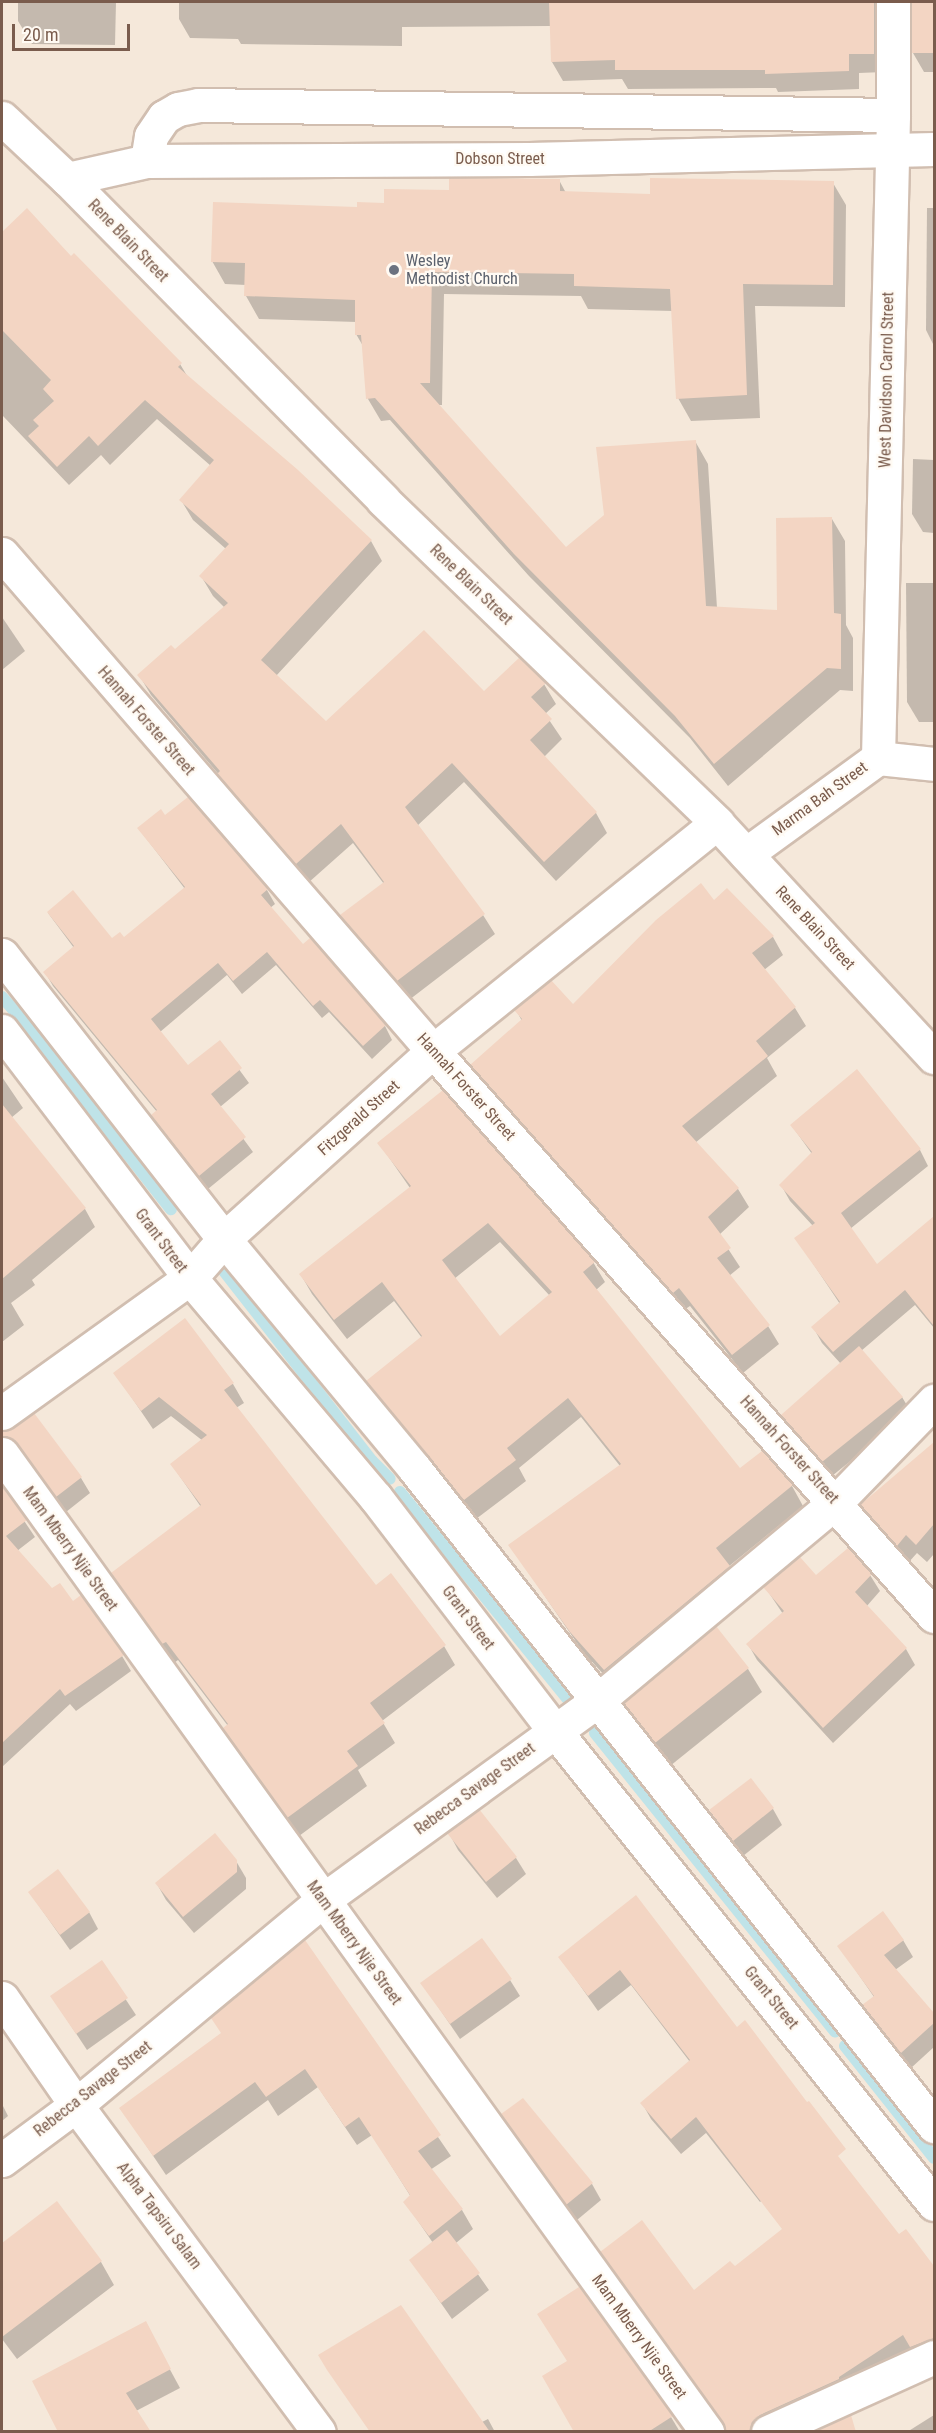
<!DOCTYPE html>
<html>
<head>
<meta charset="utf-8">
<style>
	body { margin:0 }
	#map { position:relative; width:936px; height:2433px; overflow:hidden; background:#fdf6ec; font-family:"Roboto Condensed",sans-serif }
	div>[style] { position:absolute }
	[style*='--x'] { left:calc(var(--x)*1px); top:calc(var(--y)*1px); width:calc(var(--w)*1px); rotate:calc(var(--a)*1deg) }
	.residential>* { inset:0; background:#f5e8da }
	.shadow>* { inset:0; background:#0003 }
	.stream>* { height:12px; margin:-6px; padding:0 6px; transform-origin:6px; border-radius:6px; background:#bfe3e8 }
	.building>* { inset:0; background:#f3d5c3 }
	.roads { filter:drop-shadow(2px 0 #d1beb0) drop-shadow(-2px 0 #d1beb0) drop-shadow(0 2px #d1beb0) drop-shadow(0 -2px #d1beb0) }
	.minor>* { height:33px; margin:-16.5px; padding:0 16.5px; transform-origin:16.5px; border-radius:16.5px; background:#fff }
	.dots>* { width:16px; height:16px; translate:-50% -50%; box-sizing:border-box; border:3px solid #fffaf3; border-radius:50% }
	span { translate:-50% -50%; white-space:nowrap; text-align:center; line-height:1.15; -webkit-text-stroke:4.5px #fffaf3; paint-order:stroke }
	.street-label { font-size:16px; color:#7a5c4d }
	.worship-label { font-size:16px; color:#5b616d }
	.left { translate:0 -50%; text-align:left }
	.frame { position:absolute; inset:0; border:3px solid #7a5c4d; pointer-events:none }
	.scale { position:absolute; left:12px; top:24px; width:118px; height:27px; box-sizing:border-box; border:3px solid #7a5c4d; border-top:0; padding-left:8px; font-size:18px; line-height:21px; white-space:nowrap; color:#7a5c4d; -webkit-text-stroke:4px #fffaf3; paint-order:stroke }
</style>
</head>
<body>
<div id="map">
	<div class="residential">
		<div style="clip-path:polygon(2px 2px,934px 2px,934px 2431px,2px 2431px)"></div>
	</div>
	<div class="shadow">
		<div style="clip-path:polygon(18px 2px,116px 2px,115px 45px,32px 44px,18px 21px)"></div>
		<div style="clip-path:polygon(179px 2px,934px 2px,934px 72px,924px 72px,913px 53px,913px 4px,905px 2px,884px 72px,859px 73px,859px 89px,778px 92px,776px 88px,628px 89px,622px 79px,563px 81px,552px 62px,552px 26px,402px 27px,402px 46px,241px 44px,238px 39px,190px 38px,179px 19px)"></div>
		<div style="clip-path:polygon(559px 180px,566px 193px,652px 195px,833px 183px,846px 205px,845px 307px,755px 306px,760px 418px,691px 421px,678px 398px,673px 311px,588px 309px,581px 296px,444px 294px,442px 405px,437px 405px,566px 549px,695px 441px,708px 464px,717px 608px,778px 612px,832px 519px,845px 541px,846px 625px,853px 638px,853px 691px,840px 690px,728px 786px,690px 738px,529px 576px,390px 420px,381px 421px,368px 399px,363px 346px,356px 334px,357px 322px,259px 319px,246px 296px,246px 285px,225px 284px,212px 261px,358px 209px,450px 192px)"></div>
		<div style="clip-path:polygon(927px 208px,934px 208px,934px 346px,926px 330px)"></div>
		<div style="clip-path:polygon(27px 210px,71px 258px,180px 364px,189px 379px,371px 541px,382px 561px,276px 676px,325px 723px,544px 684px,556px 704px,545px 714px,562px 739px,544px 757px,596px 813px,607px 833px,556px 881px,464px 782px,417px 826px,483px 915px,495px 934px,409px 1000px,354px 936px,342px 916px,384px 884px,353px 843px,308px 883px,231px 794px,221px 777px,151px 695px,139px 675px,174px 651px,225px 608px,213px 596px,201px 576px,226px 549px,193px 520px,181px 500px,211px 466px,157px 419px,110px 465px,101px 455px,69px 485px,3px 416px,2px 417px,2px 234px)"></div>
		<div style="clip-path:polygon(913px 459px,934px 460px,934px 533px,923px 532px,912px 514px)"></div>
		<div style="clip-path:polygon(906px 583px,934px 583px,934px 722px,919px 722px,907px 702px)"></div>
		<div style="clip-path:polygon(2px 617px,25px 651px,2px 670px)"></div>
		<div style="clip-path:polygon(933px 816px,934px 816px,934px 910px,933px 908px)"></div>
		<div style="clip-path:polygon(165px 817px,267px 890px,275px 904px,270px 908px,302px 946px,385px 1026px,392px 1040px,372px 1059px,329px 1012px,322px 1018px,276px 965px,242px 994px,227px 975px,160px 1032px,188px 1067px,219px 1042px,249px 1083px,220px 1107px,253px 1152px,208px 1189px,161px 1129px,153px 1115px,157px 1112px,53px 986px,45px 972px,74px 948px,48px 913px,112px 941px,124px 939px,185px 889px,139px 829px)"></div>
		<div style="clip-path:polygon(714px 903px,773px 937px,783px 955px,764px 970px,795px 1008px,806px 1026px,767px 1058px,777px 1076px,695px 1143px,738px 1189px,749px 1207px,719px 1235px,740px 1267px,729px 1276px,768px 1326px,779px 1344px,743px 1373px,690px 1306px,684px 1310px,483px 1083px,472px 1065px,522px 1021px,516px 1010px,573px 1006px)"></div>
		<div style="clip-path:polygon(2px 1077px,23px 1108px,11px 1118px,85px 1209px,95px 1227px,32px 1280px,35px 1285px,11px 1303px,24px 1325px,2px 1342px)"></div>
		<div style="clip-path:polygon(792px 1126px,920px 1150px,928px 1166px,850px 1229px,877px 1266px,934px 1217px,934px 1328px,915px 1305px,861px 1351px,902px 1397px,911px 1412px,832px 1476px,792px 1431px,783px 1416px,841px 1364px,822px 1343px,813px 1327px,840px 1304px,796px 1238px,813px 1226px,790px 1201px,781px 1185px,812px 1154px)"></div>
		<div style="clip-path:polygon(evenodd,379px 1143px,593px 1262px,605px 1282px,596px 1290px,740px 1471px,762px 1453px,792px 1486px,803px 1506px,728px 1567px,740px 1587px,617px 1689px,583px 1652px,510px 1545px,620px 1466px,581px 1417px,519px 1468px,526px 1481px,476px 1519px,379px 1401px,368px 1381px,422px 1338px,394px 1301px,347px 1339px,312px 1294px,301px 1275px,410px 1188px,379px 1143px,500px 1242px,550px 1296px,500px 1338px,454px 1279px,500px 1242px)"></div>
		<div style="clip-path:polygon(115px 1373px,233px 1384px,244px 1403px,236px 1408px,376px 1587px,444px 1646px,455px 1665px,382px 1721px,395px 1743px,358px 1770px,367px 1786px,299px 1836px,235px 1747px,224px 1728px,228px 1726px,178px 1660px,174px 1663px,113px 1573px,201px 1507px,172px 1465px,203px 1441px,171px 1416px,153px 1429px)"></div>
		<div style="clip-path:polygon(2px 1433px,81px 1478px,90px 1493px,66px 1512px,28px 1459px,20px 1452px,2px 1454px)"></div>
		<div style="clip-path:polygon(934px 1444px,934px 1554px,927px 1562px,917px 1553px,908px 1563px,873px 1523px,862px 1505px)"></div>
		<div style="clip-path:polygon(2px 1488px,35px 1537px,17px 1551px,52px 1590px,122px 1656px,131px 1671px,76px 1711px,70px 1704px,2px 1767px)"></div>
		<div style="clip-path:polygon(870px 1575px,880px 1591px,866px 1607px,906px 1649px,915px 1665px,833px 1743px,757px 1660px,748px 1644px,783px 1614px,765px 1587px,816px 1577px)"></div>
		<div style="clip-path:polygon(716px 1628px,748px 1669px,762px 1692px,670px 1766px,639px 1727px,626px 1703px)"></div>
		<div style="clip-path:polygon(773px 1809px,782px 1825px,743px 1856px,711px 1811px)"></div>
		<div style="clip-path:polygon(479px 1811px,516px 1858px,526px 1874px,497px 1898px,458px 1850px,449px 1833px)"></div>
		<div style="clip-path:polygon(236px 1861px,246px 1878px,246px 1889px,194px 1933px,166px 1900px,157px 1884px)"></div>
		<div style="clip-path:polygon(30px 1893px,89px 1912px,98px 1929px,70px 1950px)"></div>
		<div style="clip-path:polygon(636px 1897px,736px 2029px,830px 2140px,760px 2202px,706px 2133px,681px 2154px,651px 2119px,642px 2103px,690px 2062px,631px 1985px,598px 2011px,560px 1957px)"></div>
		<div style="clip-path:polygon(903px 1940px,913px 1957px,895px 1970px,934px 2016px,934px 2047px,911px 2068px,874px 2022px,864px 2006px,874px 1997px,839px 1946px)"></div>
		<div style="clip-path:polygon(304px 1942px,451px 2156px,430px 2170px,462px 2210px,473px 2229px,456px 2243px,489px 2290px,452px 2319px,411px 2260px,433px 2243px,405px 2202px,411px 2197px,372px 2135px,357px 2145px,318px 2087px,278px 2116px,268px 2100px,166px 2175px,121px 2108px,222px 2034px)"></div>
		<div style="clip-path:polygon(101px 1962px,136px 2015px,87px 2050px,52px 1997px)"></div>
		<div style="clip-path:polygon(510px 1980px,520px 1996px,460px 2039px,422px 1983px)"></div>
		<div style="clip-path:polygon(2px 2104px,8px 2116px,2px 2121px)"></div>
		<div style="clip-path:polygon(503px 2114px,592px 2184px,601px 2200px,577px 2220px)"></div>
		<div style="clip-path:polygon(57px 2203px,101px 2262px,114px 2285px,17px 2359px,2px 2339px,2px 2274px,5px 2271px,2px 2265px,2px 2245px)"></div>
		<div style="clip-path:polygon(899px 2236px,934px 2270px,934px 2359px,772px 2432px,729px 2432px,602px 2252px,694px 2293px,735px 2269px)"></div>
		<div style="clip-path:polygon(579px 2289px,671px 2417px,680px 2432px,575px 2432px,568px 2362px)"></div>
		<div style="clip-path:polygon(155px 2342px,180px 2388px,136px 2411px,60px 2432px)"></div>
		<div style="clip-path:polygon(934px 2415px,934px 2432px,907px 2432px)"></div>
		<div style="clip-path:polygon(488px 2419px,495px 2432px,370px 2432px,482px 2422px)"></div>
	</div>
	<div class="stream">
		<div style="--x:2;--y:997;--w:28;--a:48"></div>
		<div style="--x:21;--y:1018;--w:243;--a:51.9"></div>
		<div style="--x:224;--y:1271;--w:241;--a:52.1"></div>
		<div style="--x:372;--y:1461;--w:25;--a:45"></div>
		<div style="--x:400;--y:1492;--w:269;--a:51"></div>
		<div style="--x:595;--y:1733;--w:383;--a:51.2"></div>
		<div style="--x:845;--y:2046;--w:143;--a:51.5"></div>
	</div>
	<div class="building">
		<div style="clip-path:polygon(549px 2px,874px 2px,874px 54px,849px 54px,849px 71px,765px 74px,765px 70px,615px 70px,615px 60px,551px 62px)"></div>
		<div style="clip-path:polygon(912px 2px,934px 2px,934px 53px,912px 53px)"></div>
		<div style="clip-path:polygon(449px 178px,560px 179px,560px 191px,650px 194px,650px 178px,834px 181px,833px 285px,743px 284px,747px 395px,676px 399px,670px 289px,574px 286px,574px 274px,432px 272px,430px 383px,420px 383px,566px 547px,604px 515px,596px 447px,696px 440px,706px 606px,777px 610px,776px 518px,832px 517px,834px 613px,841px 614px,841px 669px,827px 668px,714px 764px,675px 716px,514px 554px,375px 398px,366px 399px,361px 335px,355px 335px,355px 300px,244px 296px,245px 263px,211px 262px,213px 202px,357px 207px,357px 202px,384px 203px,384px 189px,449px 190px)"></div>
		<div style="clip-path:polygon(27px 208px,71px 256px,74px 253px,182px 363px,178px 367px,298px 470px,372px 540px,261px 660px,326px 721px,424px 630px,484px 691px,519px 658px,546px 683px,531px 697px,552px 719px,530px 740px,597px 812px,544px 862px,452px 763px,405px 807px,485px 914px,397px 981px,340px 915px,384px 882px,341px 824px,296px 864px,217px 774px,220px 771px,137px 675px,171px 645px,175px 649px,228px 603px,199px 576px,229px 544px,179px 500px,214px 460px,145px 400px,98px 446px,89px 436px,57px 467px,28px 436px,39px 426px,33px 420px,54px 401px,43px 389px,51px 380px,2px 330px,2px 232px)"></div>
		<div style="clip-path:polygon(188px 797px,268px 889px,261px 895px,303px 944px,310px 938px,386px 1025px,363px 1046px,320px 1000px,313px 1006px,267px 952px,233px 981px,218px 963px,151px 1019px,188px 1065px,220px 1040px,242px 1068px,211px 1094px,246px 1137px,199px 1176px,151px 1115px,157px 1110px,43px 972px,74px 946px,47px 912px,73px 890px,112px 938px,120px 932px,124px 937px,185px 887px,137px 828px,161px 809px,165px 815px)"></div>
		<div style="clip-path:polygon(701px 883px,714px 900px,727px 888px,774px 936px,752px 953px,796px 1007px,756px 1041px,768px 1056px,682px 1126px,739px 1188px,708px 1217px,731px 1248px,717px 1258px,770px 1325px,732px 1355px,679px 1288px,673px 1293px,470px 1065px,522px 1019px,514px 1010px,551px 980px,573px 1004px,656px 920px)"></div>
		<div style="clip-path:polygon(857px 1069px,921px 1149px,841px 1213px,877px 1264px,934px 1216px,934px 1326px,905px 1290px,833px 1352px,811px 1327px,840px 1302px,794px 1238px,815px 1223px,779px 1185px,812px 1152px,790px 1125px)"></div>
		<div style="clip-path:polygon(evenodd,443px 1090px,595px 1262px,583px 1272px,740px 1468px,762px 1451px,793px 1485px,716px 1548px,730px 1566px,604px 1670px,570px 1632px,508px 1545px,621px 1464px,568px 1398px,507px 1448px,516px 1460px,464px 1500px,366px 1381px,422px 1336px,382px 1282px,334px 1320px,299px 1274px,411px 1186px,377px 1143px,443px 1090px,488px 1223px,552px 1292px,500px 1336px,442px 1260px,488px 1223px)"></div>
		<div style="clip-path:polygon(2px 1104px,86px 1208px,2px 1279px)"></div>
		<div style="clip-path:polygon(185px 1318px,234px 1383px,224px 1390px,376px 1585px,391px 1573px,446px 1645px,370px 1703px,385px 1723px,347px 1751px,358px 1766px,287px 1818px,223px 1728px,228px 1724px,166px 1642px,162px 1644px,111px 1573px,201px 1505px,170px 1464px,207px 1435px,159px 1397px,141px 1411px,113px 1373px)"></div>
		<div style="clip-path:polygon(859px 1346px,903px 1397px,822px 1462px,781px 1415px)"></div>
		<div style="clip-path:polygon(34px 1413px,82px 1477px,56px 1497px,17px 1443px,10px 1437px,2px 1436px,2px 1431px,13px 1428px)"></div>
		<div style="clip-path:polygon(934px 1442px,934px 1524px,916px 1545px,906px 1535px,897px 1546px,860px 1505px)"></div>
		<div style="clip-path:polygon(2px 1485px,27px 1520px,6px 1536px,52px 1588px,60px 1583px,73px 1601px,81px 1595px,124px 1655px,65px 1696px,60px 1689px,2px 1743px)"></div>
		<div style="clip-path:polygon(848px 1548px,872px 1574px,855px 1592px,907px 1648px,823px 1728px,746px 1644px,784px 1611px,763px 1587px,800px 1557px,816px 1575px)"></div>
		<div style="clip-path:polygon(716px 1626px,749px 1668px,655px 1743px,624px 1703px)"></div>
		<div style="clip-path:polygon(751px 1778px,774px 1808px,733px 1841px,709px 1810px)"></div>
		<div style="clip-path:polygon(479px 1809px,517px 1857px,486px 1882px,447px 1833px)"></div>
		<div style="clip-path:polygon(215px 1833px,237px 1860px,237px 1872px,183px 1917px,155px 1883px)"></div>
		<div style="clip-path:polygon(58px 1869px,90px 1912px,60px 1935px,28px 1892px)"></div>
		<div style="clip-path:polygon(636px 1895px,737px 2027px,745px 2020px,807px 2102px,809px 2101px,846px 2149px,838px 2156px,899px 2234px,906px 2229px,934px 2266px,934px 2338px,910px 2347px,903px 2335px,839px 2377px,839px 2379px,760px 2415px,752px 2422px,749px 2432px,726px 2432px,722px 2421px,600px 2252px,642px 2220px,694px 2290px,730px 2261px,735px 2266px,782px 2229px,696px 2117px,671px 2139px,640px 2103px,690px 2060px,620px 1970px,588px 1996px,558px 1957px)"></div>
		<div style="clip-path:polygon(883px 1911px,904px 1940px,884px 1955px,934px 2013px,934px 2023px,901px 2053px,862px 2005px,874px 1996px,837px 1946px)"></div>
		<div style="clip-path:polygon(482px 1938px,512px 1979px,450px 2024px,420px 1983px)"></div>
		<div style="clip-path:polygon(305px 1940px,441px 2135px,418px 2151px,463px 2209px,429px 2236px,403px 2202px,410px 2195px,359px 2117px,345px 2127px,305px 2069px,266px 2097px,255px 2082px,153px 2156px,119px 2108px,221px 2033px,211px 2018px)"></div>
		<div style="clip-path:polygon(102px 1960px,128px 1998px,76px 2034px,50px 1996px)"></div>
		<div style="clip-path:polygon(523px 2098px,593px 2183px,566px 2205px,501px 2114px)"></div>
		<div style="clip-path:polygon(57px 2201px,102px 2261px,2px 2337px,2px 2243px)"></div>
		<div style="clip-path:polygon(447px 2230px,480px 2273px,441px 2303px,409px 2260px)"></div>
		<div style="clip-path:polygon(579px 2287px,673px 2416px,648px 2432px,574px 2432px,542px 2376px,567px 2361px,537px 2314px)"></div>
		<div style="clip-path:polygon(401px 2305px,490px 2432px,370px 2432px,327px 2370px,318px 2355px)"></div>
		<div style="clip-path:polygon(146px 2321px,171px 2369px,126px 2393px,151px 2432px,58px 2432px,32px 2381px)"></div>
		<div style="clip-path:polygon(851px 2415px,856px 2432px,815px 2432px)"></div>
	</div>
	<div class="roads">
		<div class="minor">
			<div style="--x:2;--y:118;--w:89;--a:43.2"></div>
			<div style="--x:67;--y:179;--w:450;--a:45.4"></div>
			<div style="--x:383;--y:500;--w:465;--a:44"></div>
			<div style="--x:717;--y:823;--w:319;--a:47.2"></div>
			<div style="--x:147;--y:161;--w:25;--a:-81"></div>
			<div style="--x:151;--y:136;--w:23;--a:-56"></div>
			<div style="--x:164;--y:117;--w:16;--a:-30"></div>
			<div style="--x:178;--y:109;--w:20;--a:-11"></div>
			<div style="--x:198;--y:105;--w:695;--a:0.82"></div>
			<div style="--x:67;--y:179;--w:82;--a:-12.7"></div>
			<div style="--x:147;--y:161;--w:382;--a:-0.3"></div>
			<div style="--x:529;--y:159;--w:405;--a:-1.4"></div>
			<div style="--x:2;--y:554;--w:658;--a:49.07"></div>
			<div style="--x:433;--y:1051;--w:755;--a:48.44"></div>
			<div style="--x:878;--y:758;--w:643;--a:-88.66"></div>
			<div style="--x:893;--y:115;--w:113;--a:-90"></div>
			<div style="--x:746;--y:854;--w:163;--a:-36"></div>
			<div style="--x:878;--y:758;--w:56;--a:6.1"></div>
			<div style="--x:2;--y:955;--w:360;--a:52"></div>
			<div style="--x:224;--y:1239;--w:298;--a:50.3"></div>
			<div style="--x:414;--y:1468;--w:839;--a:51.68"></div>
			<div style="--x:2;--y:1031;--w:310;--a:52.7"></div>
			<div style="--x:190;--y:1278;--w:288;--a:49.8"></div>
			<div style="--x:376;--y:1498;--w:294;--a:52.5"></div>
			<div style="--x:555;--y:1731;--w:606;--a:51.3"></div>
			<div style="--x:2;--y:1413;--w:231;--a:-35.7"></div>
			<div style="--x:190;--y:1278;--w:52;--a:-48.9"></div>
			<div style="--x:224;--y:1239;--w:281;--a:-42"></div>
			<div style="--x:433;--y:1051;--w:364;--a:-38.8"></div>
			<div style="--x:2;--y:1454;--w:1206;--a:54.21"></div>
			<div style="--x:2;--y:1998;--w:130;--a:55.3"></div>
			<div style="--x:76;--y:2105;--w:407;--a:53.4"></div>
			<div style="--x:2;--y:2160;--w:92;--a:-36.6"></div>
			<div style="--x:76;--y:2105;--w:321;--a:-39.7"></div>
			<div style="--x:323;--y:1900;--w:340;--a:-36"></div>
			<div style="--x:598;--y:1700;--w:310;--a:-39.8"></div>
			<div style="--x:836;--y:1502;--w:141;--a:-45.9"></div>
			<div style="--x:768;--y:2432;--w:182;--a:-24.3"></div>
		</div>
	</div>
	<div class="dots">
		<div style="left:394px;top:270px;background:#6b7280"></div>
	</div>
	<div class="street-label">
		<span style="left:500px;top:159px">Dobson Street</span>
		<span style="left:128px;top:241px;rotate:46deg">Rene Blain Street</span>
		<span style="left:887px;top:380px;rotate:-89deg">West Davidson Carrol Street</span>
		<span style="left:471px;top:585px;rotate:44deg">Rene Blain Street</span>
		<span style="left:146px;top:721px;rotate:49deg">Hannah Forster Street</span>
		<span style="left:820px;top:799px;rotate:-36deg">Marma Bah Street</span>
		<span style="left:815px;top:928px;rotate:47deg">Rene Blain Street</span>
		<span style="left:466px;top:1087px;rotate:48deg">Hannah Forster Street</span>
		<span style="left:359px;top:1118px;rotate:-42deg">Fitzgerald Street</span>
		<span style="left:161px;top:1241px;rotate:53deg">Grant Street</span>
		<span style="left:789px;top:1450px;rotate:48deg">Hannah Forster Street</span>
		<span style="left:70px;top:1549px;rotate:54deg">Mam Mberry Njie Street</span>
		<span style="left:468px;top:1618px;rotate:53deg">Grant Street</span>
		<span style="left:475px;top:1789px;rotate:-36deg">Rebecca Savage Street</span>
		<span style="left:354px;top:1943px;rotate:54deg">Mam Mberry Njie Street</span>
		<span style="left:771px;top:1998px;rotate:51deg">Grant Street</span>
		<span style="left:93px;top:2089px;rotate:-38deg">Rebecca Savage Street</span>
		<span style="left:159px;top:2216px;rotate:53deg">Alpha Tapsiru Salam</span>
		<span style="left:639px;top:2337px;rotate:54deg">Mam Mberry Njie Street</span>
	</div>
	<div class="worship-label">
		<span class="left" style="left:406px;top:270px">Wesley<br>Methodist Church</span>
	</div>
	<div class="frame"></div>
	<div class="scale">20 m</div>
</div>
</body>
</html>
